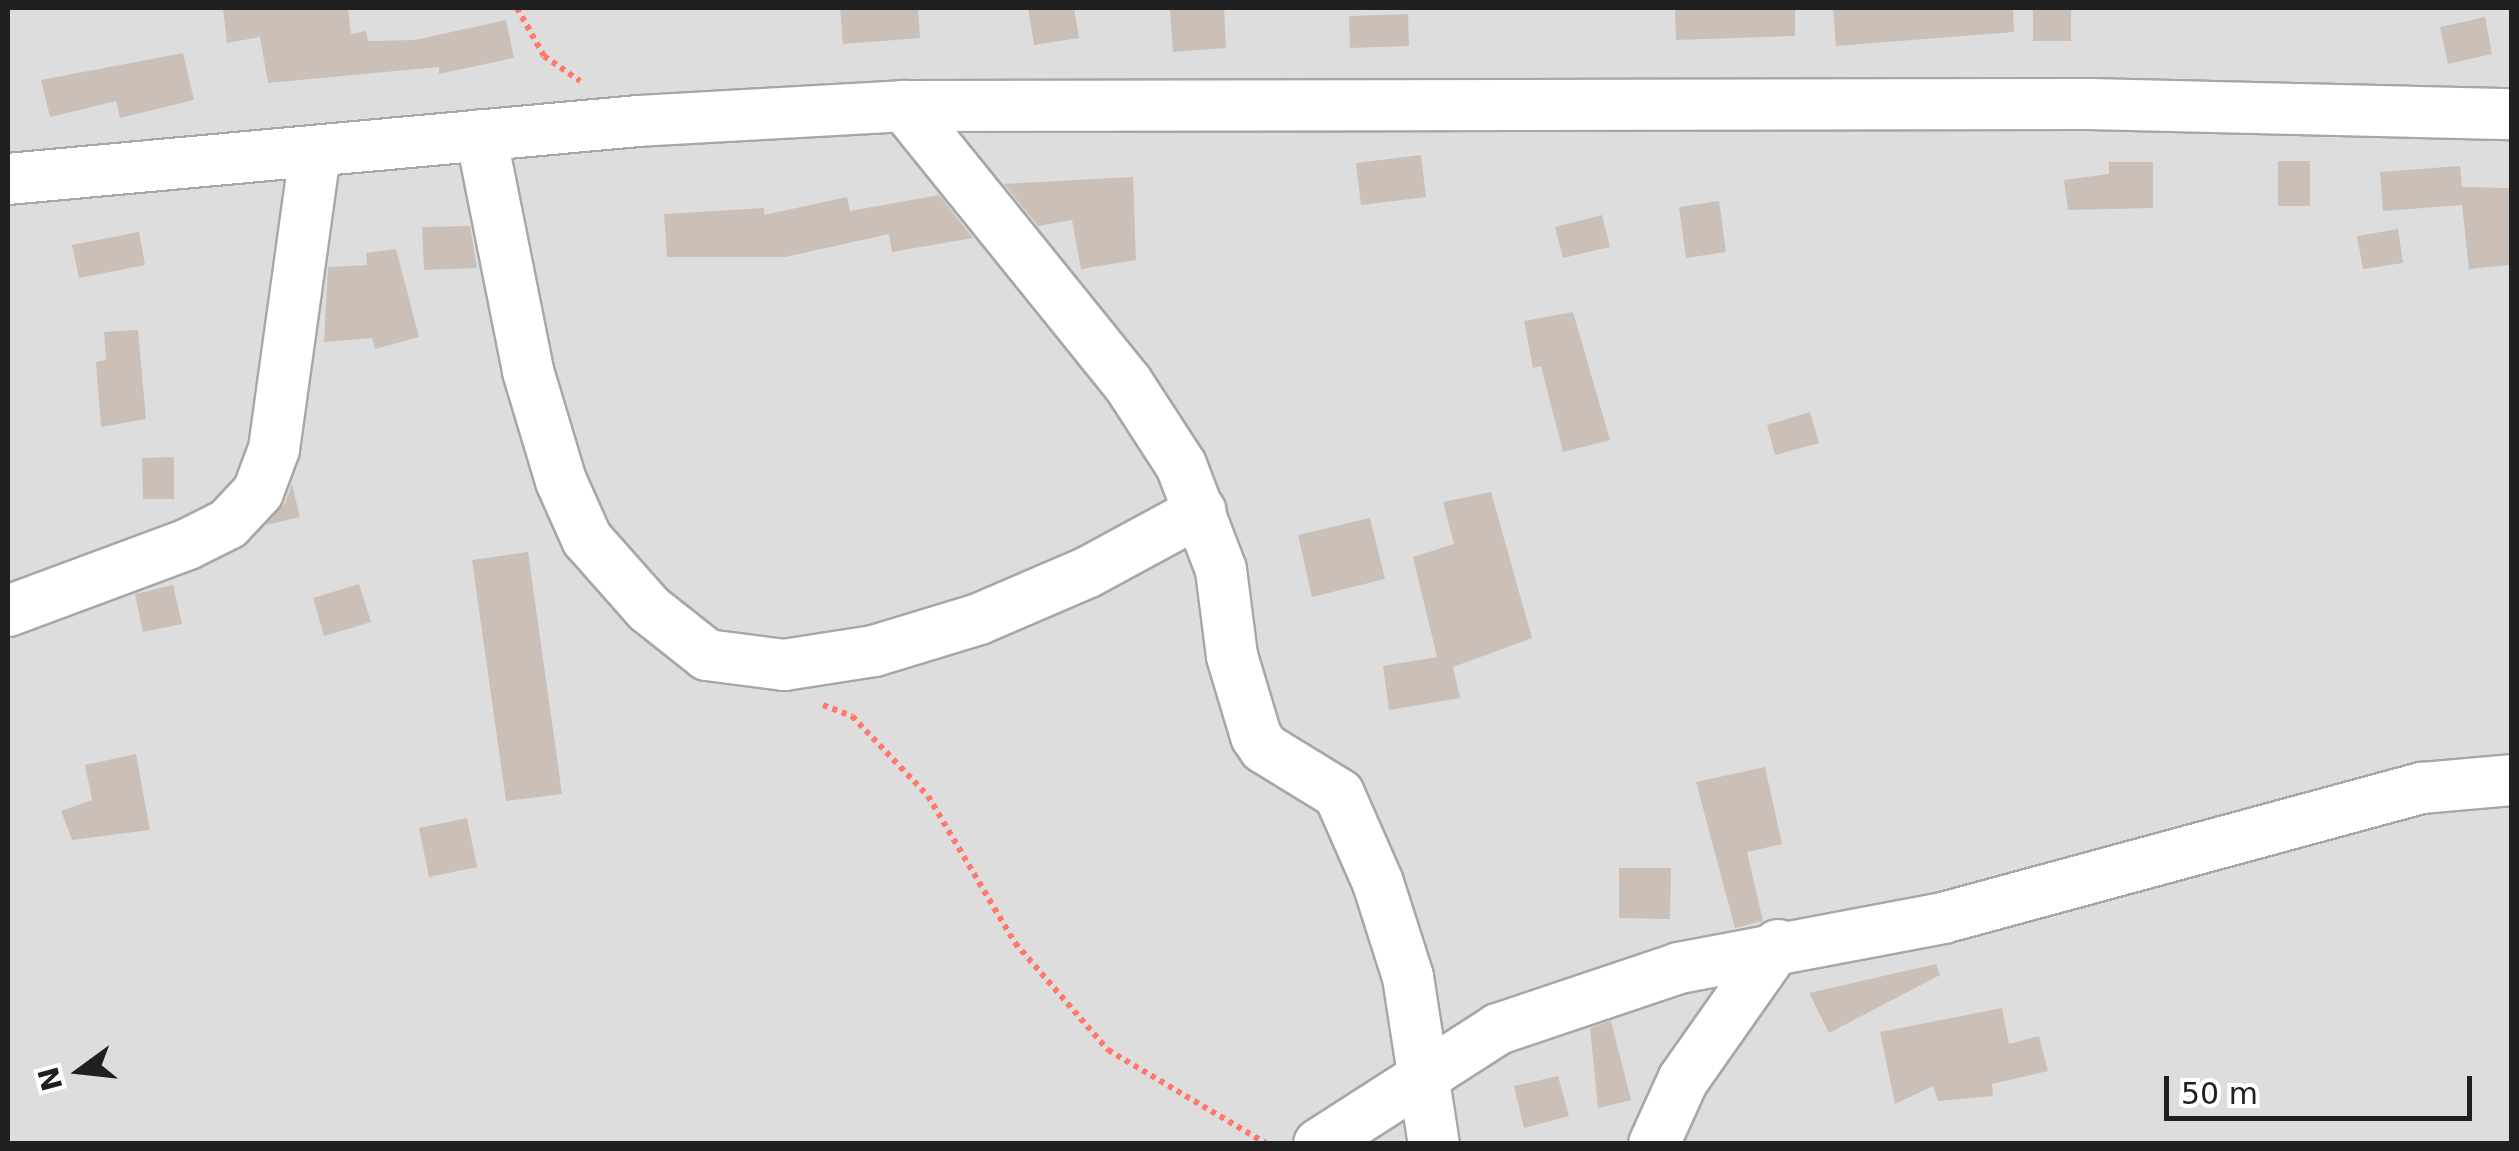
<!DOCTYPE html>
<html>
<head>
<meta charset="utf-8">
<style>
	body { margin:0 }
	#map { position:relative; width:2519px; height:1151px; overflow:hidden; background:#f2eee6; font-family:"DejaVu Sans",sans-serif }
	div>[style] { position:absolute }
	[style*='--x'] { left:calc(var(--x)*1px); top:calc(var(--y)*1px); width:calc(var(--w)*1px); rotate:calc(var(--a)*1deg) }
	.residential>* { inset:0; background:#dedddd }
	.building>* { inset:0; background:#cac0b8 }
	.path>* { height:6px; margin-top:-3px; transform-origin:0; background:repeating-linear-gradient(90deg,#ff7869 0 5px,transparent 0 10px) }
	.roads { filter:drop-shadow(2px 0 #a7a7a7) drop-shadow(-2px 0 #a7a7a7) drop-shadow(0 2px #a7a7a7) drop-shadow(0 -2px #a7a7a7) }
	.minor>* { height:50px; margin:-25px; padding:0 25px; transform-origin:25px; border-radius:25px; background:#fff }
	span { translate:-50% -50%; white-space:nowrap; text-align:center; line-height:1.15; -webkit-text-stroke:8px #fff; paint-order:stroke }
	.frame { position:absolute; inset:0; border:10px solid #202020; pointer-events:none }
	.north { position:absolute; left:30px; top:1021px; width:100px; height:100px; -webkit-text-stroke:8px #fff; paint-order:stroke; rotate:255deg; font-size:28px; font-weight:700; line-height:40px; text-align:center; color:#202020 }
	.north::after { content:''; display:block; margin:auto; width:35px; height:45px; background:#202020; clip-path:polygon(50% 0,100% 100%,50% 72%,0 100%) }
	.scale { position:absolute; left:2164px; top:1076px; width:308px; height:45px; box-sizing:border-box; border:5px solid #202020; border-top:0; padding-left:12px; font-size:30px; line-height:35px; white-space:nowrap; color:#202020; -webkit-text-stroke:8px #fff; paint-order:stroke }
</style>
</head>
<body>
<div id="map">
	<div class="residential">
		<div style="clip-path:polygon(8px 8px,2511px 8px,2511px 1143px,8px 1143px)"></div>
	</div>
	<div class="building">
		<div style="clip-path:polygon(223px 8px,348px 8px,351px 34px,366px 31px,368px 41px,415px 40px,506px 20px,514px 58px,439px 74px,439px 67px,268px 83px,260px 37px,227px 43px)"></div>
		<div style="clip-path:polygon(840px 8px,918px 8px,920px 38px,843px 44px)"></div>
		<div style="clip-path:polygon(1028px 8px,1074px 8px,1079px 38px,1034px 45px)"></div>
		<div style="clip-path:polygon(1224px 8px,1226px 48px,1173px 52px,1170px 10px)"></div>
		<div style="clip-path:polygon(1675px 8px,1795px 8px,1795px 36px,1676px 40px)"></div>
		<div style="clip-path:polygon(1833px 8px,2013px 8px,2014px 32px,1836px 46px)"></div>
		<div style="clip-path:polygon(2033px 8px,2071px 8px,2071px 41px,2033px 41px)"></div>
		<div style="clip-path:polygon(1408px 14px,1409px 46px,1350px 48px,1349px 16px)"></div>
		<div style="clip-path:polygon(2485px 17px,2492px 54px,2448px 64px,2440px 27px)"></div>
		<div style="clip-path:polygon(183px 53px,194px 100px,120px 118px,116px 101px,50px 117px,41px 80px)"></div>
		<div style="clip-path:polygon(1421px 155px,1426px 197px,1361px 205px,1356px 163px)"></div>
		<div style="clip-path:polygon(2278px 161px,2310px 161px,2310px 206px,2278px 206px)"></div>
		<div style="clip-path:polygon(2109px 162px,2153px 162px,2153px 208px,2068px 210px,2064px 180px,2109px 174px)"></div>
		<div style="clip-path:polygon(2460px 166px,2462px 187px,2509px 188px,2509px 265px,2469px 269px,2462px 205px,2383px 211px,2380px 172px)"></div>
		<div style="clip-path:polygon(1133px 177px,1136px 260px,1081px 269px,1072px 220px,1038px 226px,1004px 184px)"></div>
		<div style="clip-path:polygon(939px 195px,973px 238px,892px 252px,889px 234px,785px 257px,667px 257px,664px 214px,764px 208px,764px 215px,847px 197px,850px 211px)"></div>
		<div style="clip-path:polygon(1719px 201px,1726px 252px,1686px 258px,1679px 207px)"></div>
		<div style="clip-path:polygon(1602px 215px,1610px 247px,1563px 258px,1555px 227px)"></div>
		<div style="clip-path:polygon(470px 226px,477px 268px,424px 270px,422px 227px)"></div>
		<div style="clip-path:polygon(2398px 229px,2403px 263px,2363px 269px,2357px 236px)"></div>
		<div style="clip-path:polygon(139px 232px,145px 265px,79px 278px,72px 245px)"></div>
		<div style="clip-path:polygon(396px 249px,419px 337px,375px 349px,372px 338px,324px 342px,328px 267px,367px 265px,366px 253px)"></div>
		<div style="clip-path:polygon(1573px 312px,1610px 440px,1563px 452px,1541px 366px,1533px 368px,1524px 321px)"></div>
		<div style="clip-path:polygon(138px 330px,146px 419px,101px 427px,96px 362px,106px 360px,104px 332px)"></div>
		<div style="clip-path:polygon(1810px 412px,1819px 443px,1775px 455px,1767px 425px)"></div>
		<div style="clip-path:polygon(174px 457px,174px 499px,143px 499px,142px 458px)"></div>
		<div style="clip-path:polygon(292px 484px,300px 517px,266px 525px,285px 503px)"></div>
		<div style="clip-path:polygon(1491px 492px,1532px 638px,1453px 667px,1460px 698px,1389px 710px,1383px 666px,1437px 657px,1413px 557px,1454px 544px,1443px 502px)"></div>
		<div style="clip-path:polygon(1370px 518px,1385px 579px,1312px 597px,1298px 535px)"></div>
		<div style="clip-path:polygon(528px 552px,562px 794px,506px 801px,472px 560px)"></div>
		<div style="clip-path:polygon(359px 584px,371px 622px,324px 636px,313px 598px)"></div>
		<div style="clip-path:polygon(173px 585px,182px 624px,143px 632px,135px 594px)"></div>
		<div style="clip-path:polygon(136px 754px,150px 830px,72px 840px,61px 811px,92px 800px,85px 765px)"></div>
		<div style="clip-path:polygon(1765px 767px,1782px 844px,1747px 852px,1763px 921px,1735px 928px,1696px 782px)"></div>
		<div style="clip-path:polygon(467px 818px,477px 867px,429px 877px,419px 828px)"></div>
		<div style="clip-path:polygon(1619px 868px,1671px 868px,1670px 919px,1619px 918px)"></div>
		<div style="clip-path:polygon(1936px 964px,1940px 975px,1829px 1033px,1809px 993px)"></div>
		<div style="clip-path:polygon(2002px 1008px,2009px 1044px,2039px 1036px,2048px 1071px,1992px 1084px,1993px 1096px,1938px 1101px,1933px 1086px,1895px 1104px,1880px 1032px)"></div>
		<div style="clip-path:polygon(1611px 1021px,1631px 1100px,1598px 1108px,1590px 1028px)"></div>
		<div style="clip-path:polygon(1558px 1076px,1569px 1116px,1524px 1128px,1514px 1086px)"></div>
	</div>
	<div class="path">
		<div style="--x:517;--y:8;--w:55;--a:60.6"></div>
		<div style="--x:544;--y:56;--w:44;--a:34.8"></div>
		<div style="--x:823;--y:705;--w:31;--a:21"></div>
		<div style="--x:852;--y:716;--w:110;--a:46.5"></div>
		<div style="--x:928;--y:796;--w:171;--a:59.4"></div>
		<div style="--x:1015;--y:943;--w:142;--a:49"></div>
		<div style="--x:1108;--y:1050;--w:185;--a:30.6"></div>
	</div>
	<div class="roads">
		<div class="minor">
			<div style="--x:904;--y:106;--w:355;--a:51.1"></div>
			<div style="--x:1127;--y:382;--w:99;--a:57"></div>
			<div style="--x:1181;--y:465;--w:112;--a:69.1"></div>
			<div style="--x:1221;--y:570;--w:87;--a:82.7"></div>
			<div style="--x:1232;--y:656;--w:84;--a:73.3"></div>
			<div style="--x:1256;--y:736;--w:14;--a:56"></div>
			<div style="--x:1264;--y:748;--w:88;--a:31.5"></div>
			<div style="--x:1339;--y:794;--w:97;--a:66.3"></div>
			<div style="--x:1378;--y:883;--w:99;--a:72.3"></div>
			<div style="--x:1408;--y:977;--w:169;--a:81.2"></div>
			<div style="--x:481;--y:135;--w:241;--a:78.7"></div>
			<div style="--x:528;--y:371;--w:115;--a:73.3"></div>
			<div style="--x:561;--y:481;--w:64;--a:65.9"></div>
			<div style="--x:587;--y:539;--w:94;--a:48.5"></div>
			<div style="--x:649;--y:609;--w:74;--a:38.4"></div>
			<div style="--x:707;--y:655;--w:78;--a:7.4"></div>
			<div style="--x:784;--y:665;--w:91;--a:-8.8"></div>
			<div style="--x:874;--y:651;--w:110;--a:-16.9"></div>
			<div style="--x:979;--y:619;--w:119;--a:-23.3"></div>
			<div style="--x:1088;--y:572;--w:128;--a:-28.4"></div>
			<div style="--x:8;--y:179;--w:633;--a:-5.26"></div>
			<div style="--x:638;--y:121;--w:266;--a:-3.2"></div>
			<div style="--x:904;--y:106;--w:1186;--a:-0.1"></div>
			<div style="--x:2090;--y:104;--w:422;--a:1.4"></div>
			<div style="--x:8;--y:611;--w:192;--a:-20.4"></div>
			<div style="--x:188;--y:544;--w:45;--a:-26.6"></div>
			<div style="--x:228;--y:524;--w:44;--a:-46.8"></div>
			<div style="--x:258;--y:492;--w:46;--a:-69.6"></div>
			<div style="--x:274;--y:449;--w:300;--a:-82.1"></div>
			<div style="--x:1319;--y:1144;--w:213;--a:-32.7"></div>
			<div style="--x:1498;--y:1029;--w:191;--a:-18.6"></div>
			<div style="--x:1679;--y:968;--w:269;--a:-10.7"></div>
			<div style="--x:1943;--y:918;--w:497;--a:-15.2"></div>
			<div style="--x:2423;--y:788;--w:89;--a:-5.1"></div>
			<div style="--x:1654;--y:1144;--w:70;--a:-65.6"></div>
			<div style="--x:1683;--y:1080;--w:165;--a:-54.9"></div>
		</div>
	</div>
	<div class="frame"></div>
	<div class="north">N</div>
	<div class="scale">50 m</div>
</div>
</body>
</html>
